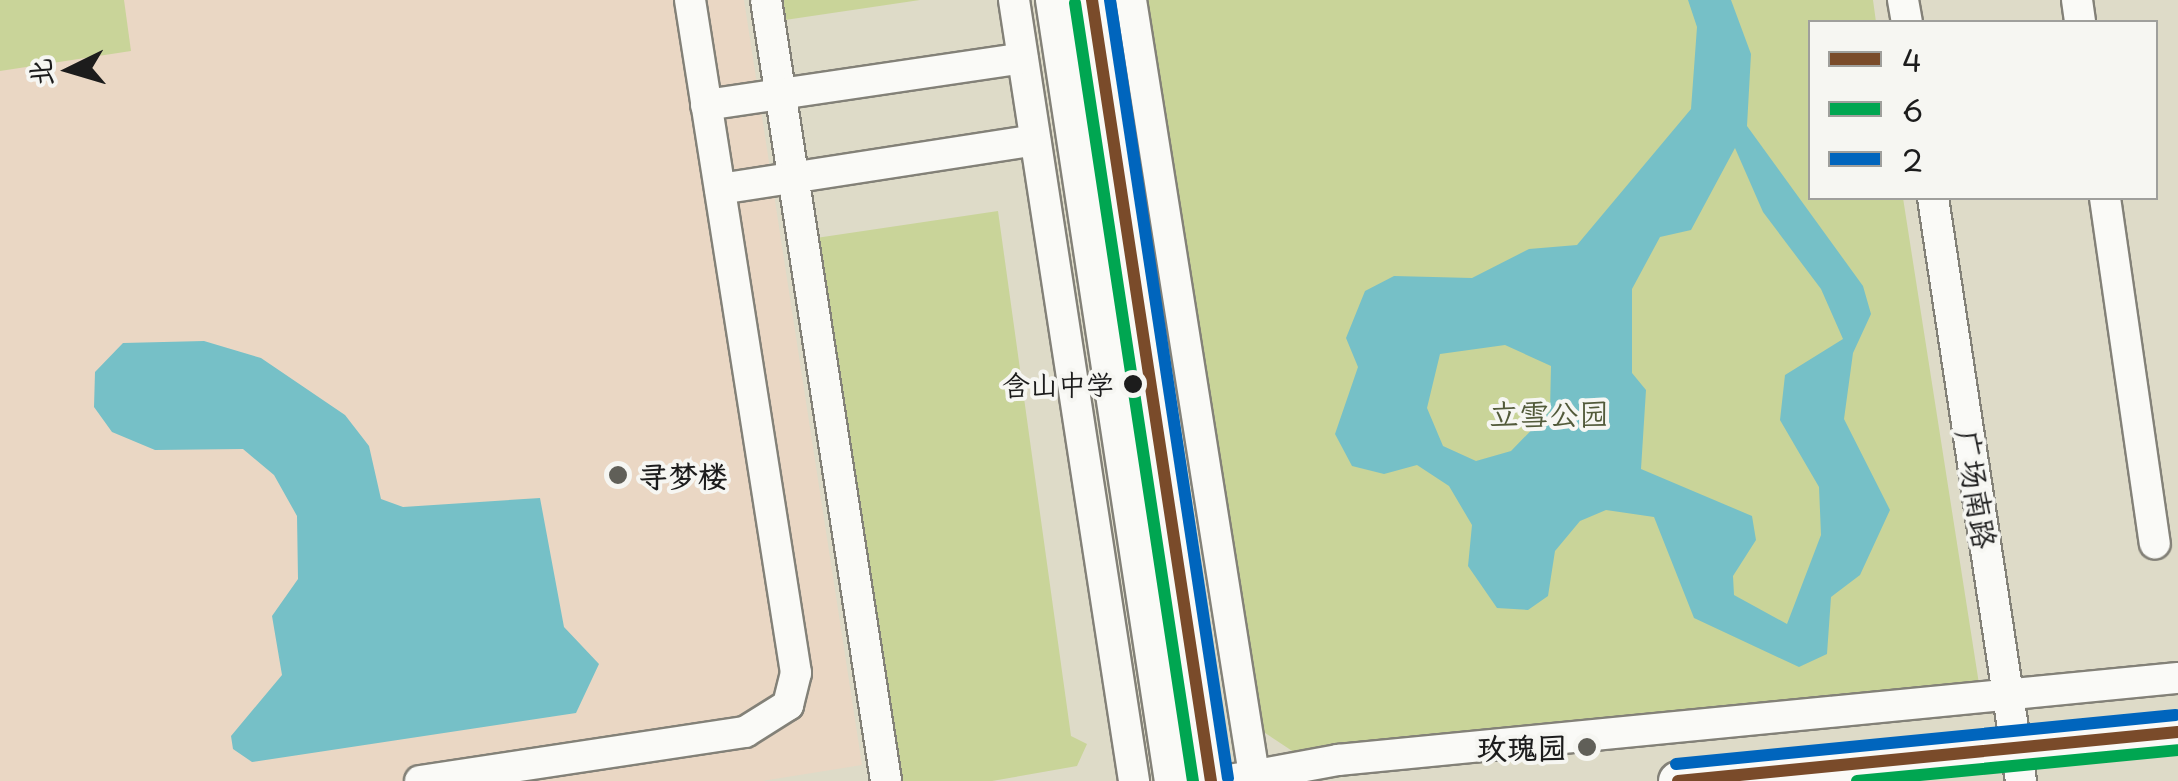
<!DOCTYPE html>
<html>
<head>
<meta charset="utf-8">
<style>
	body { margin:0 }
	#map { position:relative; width:2178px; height:781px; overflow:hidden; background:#dedbc8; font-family:"Playpen Sans","LXGW WenKai TC",sans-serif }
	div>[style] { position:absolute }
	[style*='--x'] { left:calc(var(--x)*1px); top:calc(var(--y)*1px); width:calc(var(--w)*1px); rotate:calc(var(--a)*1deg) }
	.built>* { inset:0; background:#ead7c4 }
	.green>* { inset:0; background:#c9d499 }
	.water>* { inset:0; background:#76c0c7 }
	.roads { filter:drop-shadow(2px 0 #838178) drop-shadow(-2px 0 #838178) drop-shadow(0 2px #838178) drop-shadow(0 -2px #838178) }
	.minor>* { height:30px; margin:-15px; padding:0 15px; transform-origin:15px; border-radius:15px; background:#fafaf7 }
	.major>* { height:38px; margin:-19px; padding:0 19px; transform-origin:19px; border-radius:19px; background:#fafaf7 }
	.bus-1>* { height:12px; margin:-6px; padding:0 6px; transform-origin:6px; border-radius:6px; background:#7a4b2a }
	.bus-2>* { height:12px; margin:-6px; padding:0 6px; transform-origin:6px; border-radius:6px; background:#00a651 }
	.bus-3>* { height:12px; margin:-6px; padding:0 6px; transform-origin:6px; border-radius:6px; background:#0065bd }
	.dots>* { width:28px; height:28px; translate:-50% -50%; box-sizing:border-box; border:5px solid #f6f6f2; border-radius:50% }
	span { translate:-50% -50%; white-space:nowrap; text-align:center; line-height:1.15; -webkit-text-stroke:8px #f6f6f2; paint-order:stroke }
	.bus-label { font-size:28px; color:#1c1c1c }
	.right { translate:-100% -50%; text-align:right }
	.park-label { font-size:30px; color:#525a3a }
	.poi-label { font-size:30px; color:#1c1c1c; font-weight:700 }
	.left { translate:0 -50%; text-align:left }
	.street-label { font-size:30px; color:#1c1c1c }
	.legend { position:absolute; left:1808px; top:20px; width:350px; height:180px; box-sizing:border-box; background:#f6f6f2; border:2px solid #9f9f9c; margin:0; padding:12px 18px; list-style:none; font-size:30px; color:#1c1c1c }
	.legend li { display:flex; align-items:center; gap:20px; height:50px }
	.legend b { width:50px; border:2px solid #9f9f9c }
	.north { position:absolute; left:20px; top:20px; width:100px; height:100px; -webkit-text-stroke:8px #f6f6f2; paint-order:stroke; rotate:265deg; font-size:28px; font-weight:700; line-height:40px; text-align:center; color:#1c1c1c }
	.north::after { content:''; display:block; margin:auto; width:35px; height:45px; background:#1c1c1c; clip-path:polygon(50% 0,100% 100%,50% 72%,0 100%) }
</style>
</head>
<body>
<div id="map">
	<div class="built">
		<div style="clip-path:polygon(0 0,744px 0,862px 765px,762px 781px,0 781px)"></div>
	</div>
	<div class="green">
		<div style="clip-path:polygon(0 0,124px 0,131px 51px,0 71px)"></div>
		<div style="clip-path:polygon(782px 0,920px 0,785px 20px)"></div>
		<div style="clip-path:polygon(1145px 0,1873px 0,1876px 22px,1810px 22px,1810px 198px,1903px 198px,1982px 703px,1333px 778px,1256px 727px)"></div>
		<div style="clip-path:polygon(998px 211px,1071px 736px,1087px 744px,1077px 766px,992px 781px,903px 781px,816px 238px)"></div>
	</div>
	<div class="water">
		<div style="clip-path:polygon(evenodd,1688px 0,1731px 0,1751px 54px,1747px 126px,1863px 286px,1871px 314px,1853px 353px,1844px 419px,1890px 510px,1860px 575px,1831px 597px,1827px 654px,1799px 667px,1694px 618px,1654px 517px,1606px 510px,1580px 521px,1555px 551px,1548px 596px,1528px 610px,1497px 608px,1468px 566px,1472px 525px,1449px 486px,1417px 465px,1384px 474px,1352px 466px,1335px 434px,1358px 367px,1346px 338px,1365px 291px,1394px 276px,1472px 278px,1529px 249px,1577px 245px,1691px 109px,1697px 27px,1688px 0,1735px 148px,1763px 212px,1821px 289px,1843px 339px,1785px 375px,1780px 420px,1819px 487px,1821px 535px,1787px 624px,1734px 595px,1733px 576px,1756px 540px,1752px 516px,1641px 469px,1646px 390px,1632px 373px,1632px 289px,1660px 237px,1691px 230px,1735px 148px,1688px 0,1505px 345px,1551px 366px,1550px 411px,1511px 451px,1476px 461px,1443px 446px,1427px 408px,1440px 354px,1505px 345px)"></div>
		<div style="clip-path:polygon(204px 341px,261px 358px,345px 415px,369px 446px,381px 499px,403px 507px,540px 498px,564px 627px,599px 664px,576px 713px,252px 762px,233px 749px,231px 736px,282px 675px,272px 616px,298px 579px,297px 516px,274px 475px,243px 449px,155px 450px,112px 432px,94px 407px,95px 372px,123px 343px)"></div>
	</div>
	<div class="roads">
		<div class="minor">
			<div style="--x:766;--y:0;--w:790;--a:81.26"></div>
			<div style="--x:1014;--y:0;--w:790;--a:81.26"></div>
			<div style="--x:1131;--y:0;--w:791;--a:80.98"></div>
			<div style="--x:1903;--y:0;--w:22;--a:80"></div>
			<div style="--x:2077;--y:0;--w:22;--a:82"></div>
			<div style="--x:706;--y:105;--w:320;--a:-8.4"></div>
			<div style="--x:720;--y:189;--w:319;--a:-8.8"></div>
			<div style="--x:1933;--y:198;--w:590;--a:81.42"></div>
			<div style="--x:2105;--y:198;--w:349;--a:81.8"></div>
			<div style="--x:420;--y:781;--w:329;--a:-8.6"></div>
			<div style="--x:745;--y:732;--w:51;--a:-32.1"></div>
			<div style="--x:788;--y:705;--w:33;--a:-76"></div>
			<div style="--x:796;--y:673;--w:681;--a:-98.95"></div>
			<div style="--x:1224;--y:781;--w:116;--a:-10.4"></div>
			<div style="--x:1338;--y:760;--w:844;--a:-5.58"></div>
		</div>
		<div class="major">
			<div style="--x:1055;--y:0;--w:790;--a:81.34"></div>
			<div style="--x:1092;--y:0;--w:790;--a:81.34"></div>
			<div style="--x:1678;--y:781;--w:502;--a:-5.6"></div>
		</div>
	</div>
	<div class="bus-1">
		<div style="--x:1092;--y:0;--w:790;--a:81.34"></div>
		<div style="--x:1678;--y:781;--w:502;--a:-5.6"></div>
	</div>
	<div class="bus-2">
		<div style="--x:1075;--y:3;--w:787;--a:81.38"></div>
		<div style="--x:1857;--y:781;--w:322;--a:-5.5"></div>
	</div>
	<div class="bus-3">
		<div style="--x:1110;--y:0;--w:787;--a:81.38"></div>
		<div style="--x:1676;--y:764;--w:502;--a:-5.6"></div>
	</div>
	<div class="dots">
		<div style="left:1133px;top:384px;background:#1c1c1c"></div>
		<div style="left:618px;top:475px;background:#605f58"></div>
		<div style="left:1587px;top:747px;background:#605f58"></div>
	</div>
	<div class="bus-label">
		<span class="right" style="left:1114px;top:384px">含山中学</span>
	</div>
	<div class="park-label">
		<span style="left:1549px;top:413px">立雪公园</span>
	</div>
	<div class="poi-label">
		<span class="left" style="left:638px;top:475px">寻梦楼</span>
		<span class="right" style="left:1567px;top:747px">玫瑰园</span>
	</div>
	<div class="street-label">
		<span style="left:1977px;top:489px;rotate:81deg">广场南路</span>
	</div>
	<ul class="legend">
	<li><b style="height:12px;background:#7a4b2a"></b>4</li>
	<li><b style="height:12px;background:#00a651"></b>6</li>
	<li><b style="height:12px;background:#0065bd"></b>2</li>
	</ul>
	<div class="north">北</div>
</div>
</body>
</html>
